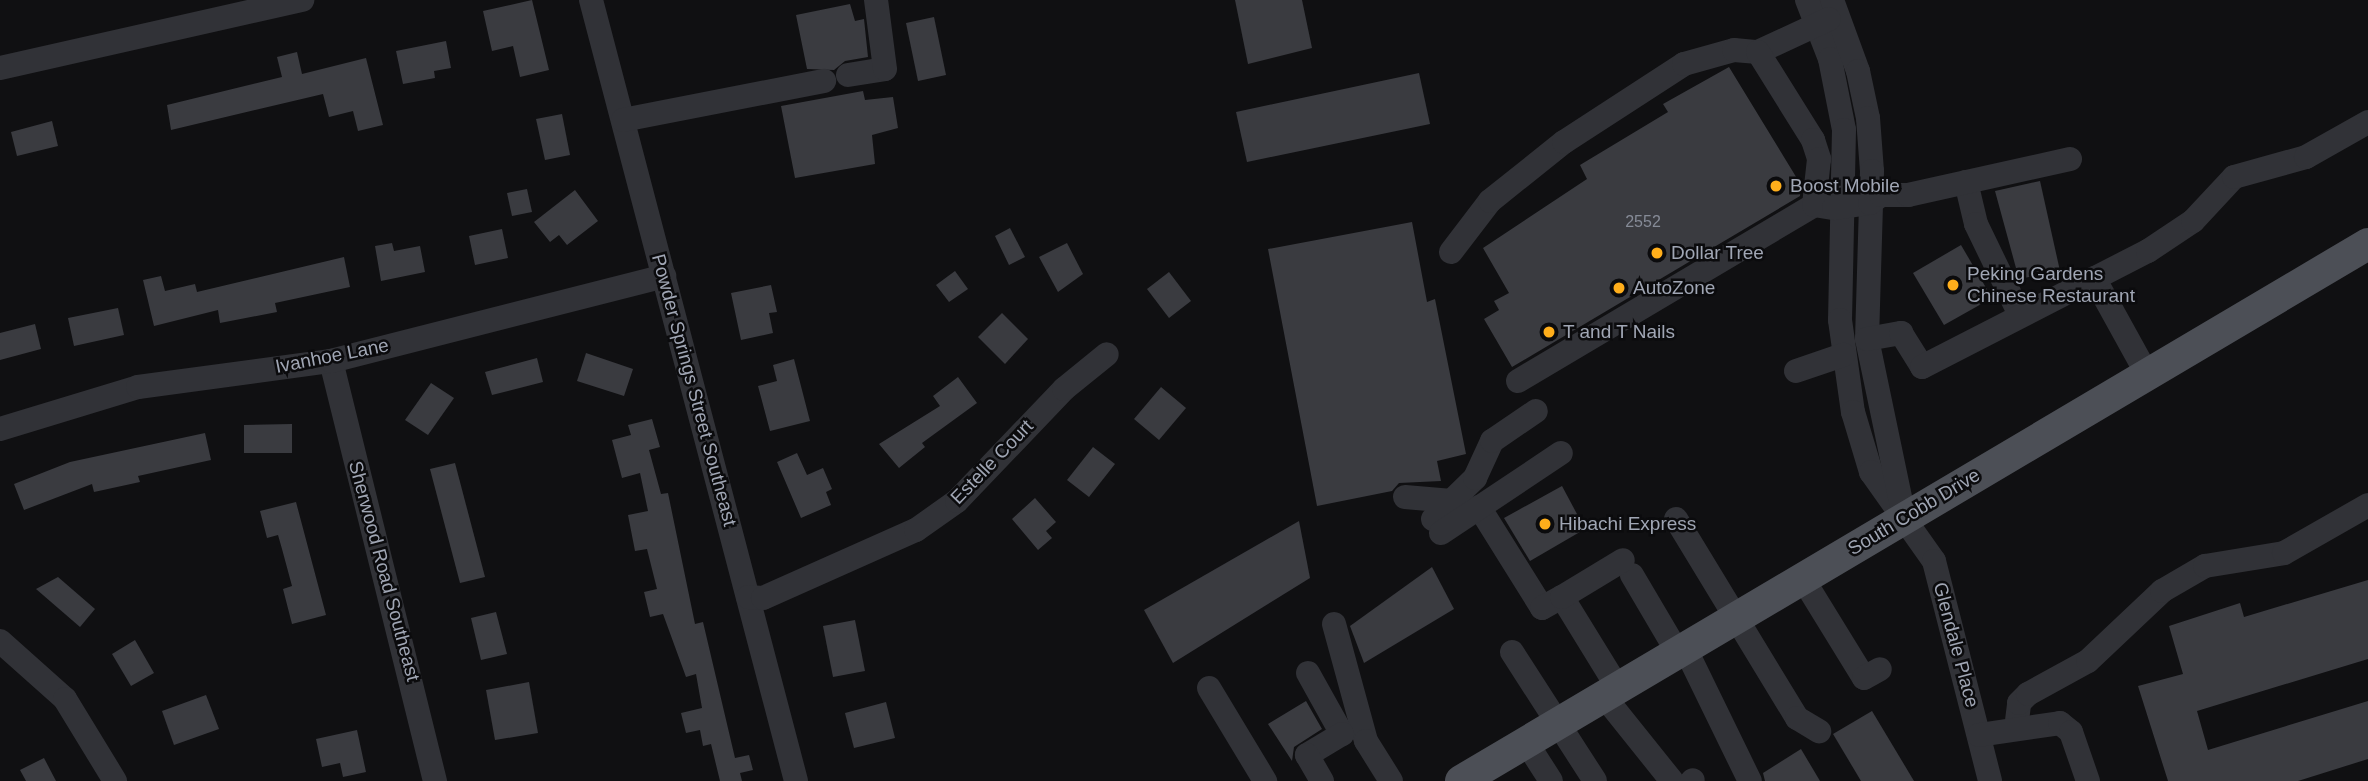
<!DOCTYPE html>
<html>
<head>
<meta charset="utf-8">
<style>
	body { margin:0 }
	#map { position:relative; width:2368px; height:781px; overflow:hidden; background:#101012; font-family:Helvetica,sans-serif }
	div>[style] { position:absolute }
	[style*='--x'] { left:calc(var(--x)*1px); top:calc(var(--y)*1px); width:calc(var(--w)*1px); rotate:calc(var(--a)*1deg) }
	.building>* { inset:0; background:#3a3b40 }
	.minor>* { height:24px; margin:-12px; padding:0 12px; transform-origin:12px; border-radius:12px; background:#313237 }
	.major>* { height:32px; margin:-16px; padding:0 16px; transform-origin:16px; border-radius:16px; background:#4c4f56 }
	.dots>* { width:19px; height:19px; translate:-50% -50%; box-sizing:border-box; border:4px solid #0b0b0d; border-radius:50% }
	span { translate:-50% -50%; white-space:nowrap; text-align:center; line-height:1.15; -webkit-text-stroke:5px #0b0b0d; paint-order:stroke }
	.number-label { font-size:16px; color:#868b97 }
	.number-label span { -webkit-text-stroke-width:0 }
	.poi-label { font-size:19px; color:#a0a6b4 }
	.left { translate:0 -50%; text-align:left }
	.street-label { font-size:19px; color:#a0a6b4 }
</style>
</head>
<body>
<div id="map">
	<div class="building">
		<div style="clip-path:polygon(532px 0,549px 70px,520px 77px,513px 46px,492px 51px,483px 11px)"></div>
		<div style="clip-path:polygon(1235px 0,1302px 0,1312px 48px,1248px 64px)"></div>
		<div style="clip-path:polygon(850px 4px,855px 21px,864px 19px,868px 57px,845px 61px,834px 70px,807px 69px,796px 15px)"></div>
		<div style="clip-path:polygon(934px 17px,946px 75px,918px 81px,906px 23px)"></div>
		<div style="clip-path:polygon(446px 41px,451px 68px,434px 71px,435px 78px,403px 84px,396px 51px)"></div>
		<div style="clip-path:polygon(297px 52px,302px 74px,366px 58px,383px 125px,358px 131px,353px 111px,329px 117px,323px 94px,171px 130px,167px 105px,282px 77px,277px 57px)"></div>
		<div style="clip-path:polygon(1729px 67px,1801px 185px,1800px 196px,1512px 367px,1484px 319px,1499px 310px,1494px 301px,1509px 293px,1483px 248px,1587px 179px,1580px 165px,1668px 112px,1663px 104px)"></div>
		<div style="clip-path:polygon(1419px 73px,1430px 124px,1247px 162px,1236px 112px)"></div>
		<div style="clip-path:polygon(863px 91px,865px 100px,893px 97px,898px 128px,872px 135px,875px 164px,795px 178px,781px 106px)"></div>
		<div style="clip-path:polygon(562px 114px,570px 155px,545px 160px,536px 119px)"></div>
		<div style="clip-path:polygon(52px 121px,58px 146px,17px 156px,11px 132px)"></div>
		<div style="clip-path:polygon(2040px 181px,2060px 271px,2019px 279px,1995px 191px)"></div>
		<div style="clip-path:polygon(527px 189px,532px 212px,512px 216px,507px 193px)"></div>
		<div style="clip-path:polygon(575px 190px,598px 221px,567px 245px,559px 235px,550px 242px,534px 222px)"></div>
		<div style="clip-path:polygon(1412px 222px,1427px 302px,1435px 299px,1466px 454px,1437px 461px,1441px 481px,1399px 483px,1392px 491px,1317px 506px,1268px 249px)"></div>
		<div style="clip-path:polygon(1010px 228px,1025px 257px,1009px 265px,995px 236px)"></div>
		<div style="clip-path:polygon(502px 229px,508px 258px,475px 265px,469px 236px)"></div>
		<div style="clip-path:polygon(392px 243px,394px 251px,420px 246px,425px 272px,381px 281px,375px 246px)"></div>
		<div style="clip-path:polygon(1067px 243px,1083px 274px,1058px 292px,1039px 257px)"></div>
		<div style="clip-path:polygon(1961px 245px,1992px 298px,1944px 325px,1913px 273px)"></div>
		<div style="clip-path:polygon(344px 257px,350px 287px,275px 303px,277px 312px,220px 323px,218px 310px,154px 326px,143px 280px,161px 276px,165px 291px,195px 284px,197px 292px)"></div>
		<div style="clip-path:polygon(955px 271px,968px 289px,949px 302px,936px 285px)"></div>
		<div style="clip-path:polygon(1169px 272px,1191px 301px,1169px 318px,1147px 289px)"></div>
		<div style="clip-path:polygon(771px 285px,777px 312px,769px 313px,773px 333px,741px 340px,731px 293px)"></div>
		<div style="clip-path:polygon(118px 308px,124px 335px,74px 346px,68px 318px)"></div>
		<div style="clip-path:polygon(1002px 313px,1028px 339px,1005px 364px,978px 337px)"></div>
		<div style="clip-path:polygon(35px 324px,41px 349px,0 360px,0 333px)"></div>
		<div style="clip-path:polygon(586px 353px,633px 369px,624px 396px,577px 381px)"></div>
		<div style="clip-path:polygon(537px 358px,543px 382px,492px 395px,485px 372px)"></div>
		<div style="clip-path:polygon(794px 359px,810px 421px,770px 431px,758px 386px,777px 381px,773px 365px)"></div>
		<div style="clip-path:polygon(958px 377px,977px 403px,922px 443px,925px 447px,899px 468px,879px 444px,940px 406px,933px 396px)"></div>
		<div style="clip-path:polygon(431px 383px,454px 398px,428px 435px,405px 420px)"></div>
		<div style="clip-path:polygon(1161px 387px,1186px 408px,1159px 440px,1134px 419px)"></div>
		<div style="clip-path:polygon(652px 419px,660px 447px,649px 450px,661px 494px,668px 493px,695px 624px,703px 622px,735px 758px,749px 755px,753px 770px,740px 773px,742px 781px,720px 781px,711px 744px,703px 746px,700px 730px,686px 733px,681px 713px,702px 708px,696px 674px,686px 677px,663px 614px,650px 617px,644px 592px,657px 589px,647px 549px,635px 551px,628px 515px,648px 511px,640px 473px,622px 478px,612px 440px,631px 435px,628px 425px)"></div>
		<div style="clip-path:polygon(292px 424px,292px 453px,244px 453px,244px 425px)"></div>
		<div style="clip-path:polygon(205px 433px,211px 460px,138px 476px,140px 482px,94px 492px,92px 484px,24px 510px,14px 484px,70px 462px)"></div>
		<div style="clip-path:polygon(1093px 447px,1115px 464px,1089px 497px,1067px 480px)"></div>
		<div style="clip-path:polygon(797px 453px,807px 475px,823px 468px,832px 489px,826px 492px,831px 505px,801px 518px,777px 462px)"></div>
		<div style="clip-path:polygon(455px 463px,485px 577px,460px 583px,430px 469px)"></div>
		<div style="clip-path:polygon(1562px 486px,1585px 529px,1530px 561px,1504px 518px)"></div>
		<div style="clip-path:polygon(1035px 498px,1056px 522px,1046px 531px,1052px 538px,1038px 550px,1012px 519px)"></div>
		<div style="clip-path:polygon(296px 502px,326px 615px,292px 624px,283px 589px,292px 586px,282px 549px,278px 535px,267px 538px,260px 511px)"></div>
		<div style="clip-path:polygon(1299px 521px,1310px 578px,1173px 663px,1144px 610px)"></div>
		<div style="clip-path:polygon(1432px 567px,1454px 609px,1364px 663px,1350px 626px)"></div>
		<div style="clip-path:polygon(58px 577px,95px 609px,80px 627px,36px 589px)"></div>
		<div style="clip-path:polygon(2368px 580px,2368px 659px,2197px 711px,2208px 750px,2368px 701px,2368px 759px,2298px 781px,2168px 781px,2138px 686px,2183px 674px,2169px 626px,2240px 603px,2244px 617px)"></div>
		<div style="clip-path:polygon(496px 612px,507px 654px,481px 660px,471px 618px)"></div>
		<div style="clip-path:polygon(855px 620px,865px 671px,833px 677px,823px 626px)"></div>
		<div style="clip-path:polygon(135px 640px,154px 673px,131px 686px,112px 654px)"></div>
		<div style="clip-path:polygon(529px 682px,538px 733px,495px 740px,486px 690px)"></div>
		<div style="clip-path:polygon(206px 695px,219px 729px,174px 745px,162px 711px)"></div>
		<div style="clip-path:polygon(1306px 701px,1322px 729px,1294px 747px,1292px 761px,1268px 724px)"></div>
		<div style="clip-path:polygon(886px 702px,895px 738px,854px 748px,845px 713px)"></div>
		<div style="clip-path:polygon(1872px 711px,1914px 781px,1861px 781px,1833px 734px)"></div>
		<div style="clip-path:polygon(357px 730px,366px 772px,343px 777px,340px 763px,322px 767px,316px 739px)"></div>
		<div style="clip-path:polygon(1801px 749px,1820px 781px,1765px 781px,1763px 773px)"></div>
		<div style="clip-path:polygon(44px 758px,56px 781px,26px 781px,20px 770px)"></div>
	</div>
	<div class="minor">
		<div style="--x:591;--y:0;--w:807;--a:75.29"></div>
		<div style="--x:1807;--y:0;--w:63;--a:68.7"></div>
		<div style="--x:1830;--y:59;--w:72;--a:78.8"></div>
		<div style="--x:1844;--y:130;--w:190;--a:91.2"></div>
		<div style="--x:1840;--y:320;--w:93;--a:82"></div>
		<div style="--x:1853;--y:412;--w:63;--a:73.3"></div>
		<div style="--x:1871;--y:472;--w:109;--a:54.7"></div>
		<div style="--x:1934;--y:561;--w:227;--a:75.7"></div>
		<div style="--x:1832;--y:0;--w:76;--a:69.9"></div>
		<div style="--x:1858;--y:71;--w:48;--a:78"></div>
		<div style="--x:1868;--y:118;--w:53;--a:85.7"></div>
		<div style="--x:1872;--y:171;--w:168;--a:91.7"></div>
		<div style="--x:1867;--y:339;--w:171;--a:78.2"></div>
		<div style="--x:1758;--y:52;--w:78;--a:-24.9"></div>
		<div style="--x:0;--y:68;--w:310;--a:-12.7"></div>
		<div style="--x:848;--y:75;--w:37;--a:-9"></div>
		<div style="--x:885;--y:69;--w:70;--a:-97.4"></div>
		<div style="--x:623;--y:120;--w:205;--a:-11"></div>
		<div style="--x:1966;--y:182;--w:43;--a:76.6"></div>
		<div style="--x:1976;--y:224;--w:99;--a:64.2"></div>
		<div style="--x:1451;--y:252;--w:64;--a:-52.6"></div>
		<div style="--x:1490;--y:201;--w:95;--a:-38.6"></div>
		<div style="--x:1564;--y:142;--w:143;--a:-33"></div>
		<div style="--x:1684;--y:64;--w:52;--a:-15.6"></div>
		<div style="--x:1734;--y:50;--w:24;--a:5"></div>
		<div style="--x:1758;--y:52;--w:104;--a:58"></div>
		<div style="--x:1813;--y:140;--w:20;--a:72"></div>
		<div style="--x:1819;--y:159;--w:46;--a:96.2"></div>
		<div style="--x:2094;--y:278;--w:110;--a:61.1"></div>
		<div style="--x:1867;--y:339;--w:35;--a:-10"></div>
		<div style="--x:1901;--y:333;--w:40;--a:58"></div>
		<div style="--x:1922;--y:367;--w:254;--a:-27.2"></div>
		<div style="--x:2148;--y:251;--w:54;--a:-33.7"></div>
		<div style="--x:2193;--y:221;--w:60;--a:-47"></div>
		<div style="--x:2234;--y:177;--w:75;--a:-15.5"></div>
		<div style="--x:2306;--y:157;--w:71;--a:-29.4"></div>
		<div style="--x:331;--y:361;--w:433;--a:76.1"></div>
		<div style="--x:1796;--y:371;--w:50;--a:-18.8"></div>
		<div style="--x:1518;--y:381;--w:344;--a:-30.7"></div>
		<div style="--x:1814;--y:205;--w:20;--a:9"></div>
		<div style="--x:1834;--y:208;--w:36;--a:-8"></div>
		<div style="--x:1870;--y:203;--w:14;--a:-36"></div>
		<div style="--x:1881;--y:195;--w:27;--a:0"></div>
		<div style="--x:1908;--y:195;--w:166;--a:-12.5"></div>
		<div style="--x:0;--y:429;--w:144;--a:-16.9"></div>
		<div style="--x:138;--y:387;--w:195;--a:-7.7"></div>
		<div style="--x:331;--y:361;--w:344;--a:-14.3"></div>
		<div style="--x:1405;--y:497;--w:47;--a:4.9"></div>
		<div style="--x:1479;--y:507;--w:119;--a:58"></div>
		<div style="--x:1542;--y:608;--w:23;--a:-29"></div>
		<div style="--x:1562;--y:597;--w:107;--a:58.4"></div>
		<div style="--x:1433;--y:519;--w:59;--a:-44.3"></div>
		<div style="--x:1475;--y:478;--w:41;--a:-65.3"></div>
		<div style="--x:1492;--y:441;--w:53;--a:-34.3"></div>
		<div style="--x:1676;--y:519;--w:233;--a:58.7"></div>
		<div style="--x:1797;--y:718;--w:26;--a:31"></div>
		<div style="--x:1441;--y:533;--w:144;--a:-33.7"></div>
		<div style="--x:1632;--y:575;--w:91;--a:59.5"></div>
		<div style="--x:1803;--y:579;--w:116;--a:58.4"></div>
		<div style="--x:1864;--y:678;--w:18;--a:-29"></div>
		<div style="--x:748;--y:597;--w:15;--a:4"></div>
		<div style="--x:763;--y:598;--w:167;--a:-24"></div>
		<div style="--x:916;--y:530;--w:50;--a:-35.3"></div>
		<div style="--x:957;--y:501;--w:155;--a:-46.3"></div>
		<div style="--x:1064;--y:389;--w:55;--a:-39.1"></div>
		<div style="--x:1562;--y:597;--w:71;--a:-31.2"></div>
		<div style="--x:1334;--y:624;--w:121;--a:74.7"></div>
		<div style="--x:1366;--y:741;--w:47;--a:58"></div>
		<div style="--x:0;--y:641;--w:87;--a:41.7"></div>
		<div style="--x:65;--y:699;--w:96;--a:58.6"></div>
		<div style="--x:1685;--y:648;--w:148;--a:64"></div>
		<div style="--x:1512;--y:652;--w:153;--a:57.2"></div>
		<div style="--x:1308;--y:673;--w:70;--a:60.9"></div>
		<div style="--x:1342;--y:734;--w:41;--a:149"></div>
		<div style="--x:1307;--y:755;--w:30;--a:60"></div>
		<div style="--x:1209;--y:688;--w:109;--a:58.9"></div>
		<div style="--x:1603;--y:695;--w:110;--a:51.3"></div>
		<div style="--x:2016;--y:729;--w:26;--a:-83"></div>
		<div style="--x:2019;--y:703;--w:13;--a:-45"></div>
		<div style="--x:2028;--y:694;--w:68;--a:-28.8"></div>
		<div style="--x:2088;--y:661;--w:102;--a:-43.4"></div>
		<div style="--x:2162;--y:591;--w:50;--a:-30.2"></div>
		<div style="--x:2205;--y:566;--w:80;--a:-9.3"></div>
		<div style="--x:2284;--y:553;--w:97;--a:-29.7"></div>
		<div style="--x:1979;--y:735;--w:82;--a:-8.4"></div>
		<div style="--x:2060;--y:723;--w:14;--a:39"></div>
		<div style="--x:2071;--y:732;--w:52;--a:70.9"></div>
		<div style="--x:1526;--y:742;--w:46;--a:57.3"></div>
		<div style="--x:1692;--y:781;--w:1;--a:-45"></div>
	</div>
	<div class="major">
		<div style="--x:1461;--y:781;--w:1054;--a:-30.63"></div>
	</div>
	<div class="dots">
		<div style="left:1776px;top:186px;background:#ffae1b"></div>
		<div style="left:1657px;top:253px;background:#ffae1b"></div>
		<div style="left:1953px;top:285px;background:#ffae1b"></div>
		<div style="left:1619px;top:288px;background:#ffae1b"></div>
		<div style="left:1549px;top:332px;background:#ffae1b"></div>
		<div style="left:1545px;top:524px;background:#ffae1b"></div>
	</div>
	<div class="number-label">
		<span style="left:1643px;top:222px">2552</span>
	</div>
	<div class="poi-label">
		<span class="left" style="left:1790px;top:186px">Boost Mobile</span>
		<span class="left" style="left:1671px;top:253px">Dollar Tree</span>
		<span class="left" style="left:1967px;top:285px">Peking Gardens<br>Chinese Restaurant</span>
		<span class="left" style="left:1633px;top:288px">AutoZone</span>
		<span class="left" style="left:1563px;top:332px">T and T Nails</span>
		<span class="left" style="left:1559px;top:524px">Hibachi Express</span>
	</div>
	<div class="street-label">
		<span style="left:332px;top:356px;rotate:-11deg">Ivanhoe Lane</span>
		<span style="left:694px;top:390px;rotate:75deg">Powder Springs Street Southeast</span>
		<span style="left:992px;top:462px;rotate:-46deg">Estelle Court</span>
		<span style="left:1914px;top:512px;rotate:-31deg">South Cobb Drive</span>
		<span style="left:384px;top:571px;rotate:75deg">Sherwood Road Southeast</span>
		<span style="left:1956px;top:645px;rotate:75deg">Glendale Place</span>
	</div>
</div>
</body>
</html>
